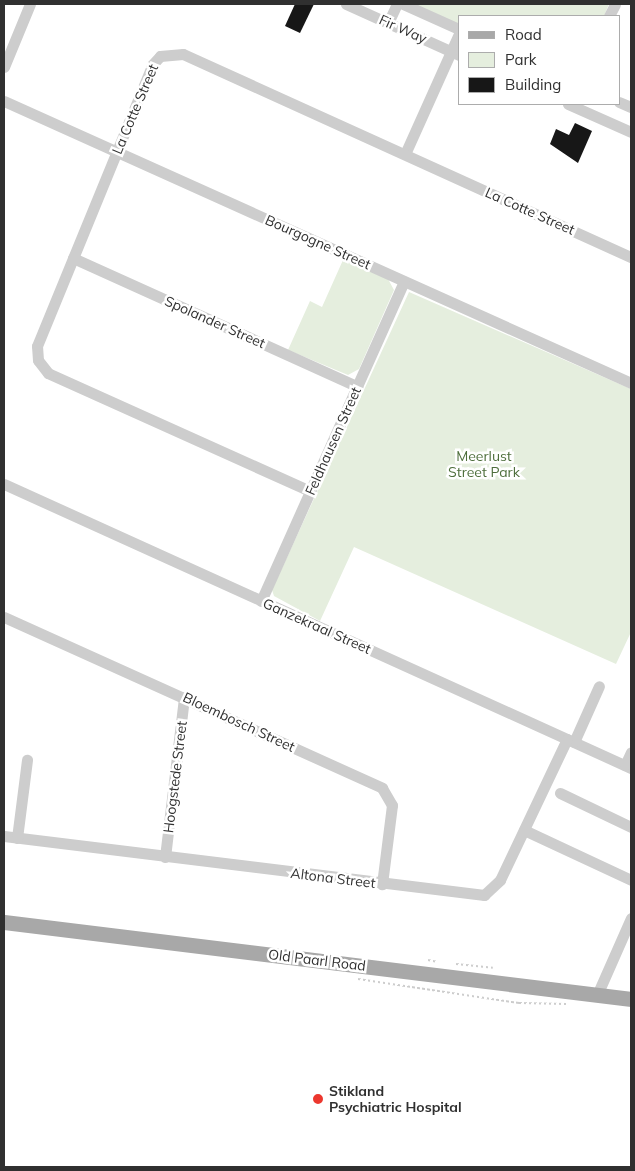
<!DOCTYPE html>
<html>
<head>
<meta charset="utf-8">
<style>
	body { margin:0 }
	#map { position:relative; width:635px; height:1171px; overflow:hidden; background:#fff; font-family:Mulish,sans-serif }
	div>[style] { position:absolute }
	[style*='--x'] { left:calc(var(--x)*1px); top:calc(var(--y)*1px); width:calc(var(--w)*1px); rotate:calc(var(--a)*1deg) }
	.green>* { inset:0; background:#e5eede }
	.building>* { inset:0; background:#171717 }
	.path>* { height:2px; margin-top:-1px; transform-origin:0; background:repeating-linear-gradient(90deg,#cdcdcd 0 2.5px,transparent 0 5px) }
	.minor>* { height:11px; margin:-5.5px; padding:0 5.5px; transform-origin:5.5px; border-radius:5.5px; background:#cdcdcd }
	.major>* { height:15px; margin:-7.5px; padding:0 7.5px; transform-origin:7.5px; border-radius:7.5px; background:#a8a8a8 }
	.dots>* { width:14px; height:14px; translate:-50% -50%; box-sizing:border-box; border:2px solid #fff; border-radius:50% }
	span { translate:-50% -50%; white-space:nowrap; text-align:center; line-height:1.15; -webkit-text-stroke:5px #fff; paint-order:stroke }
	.street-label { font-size:14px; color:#303030 }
	.park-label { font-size:14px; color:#4d6e3b }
	.poi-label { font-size:14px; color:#303030; font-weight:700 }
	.left { translate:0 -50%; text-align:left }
	.frame { position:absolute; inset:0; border:5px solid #303030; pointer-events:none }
	.legend { position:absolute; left:458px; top:15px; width:162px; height:90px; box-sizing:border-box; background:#fff; border:1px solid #acacac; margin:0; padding:6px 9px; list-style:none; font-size:15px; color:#303030 }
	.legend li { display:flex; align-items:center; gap:10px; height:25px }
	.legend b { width:25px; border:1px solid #acacac }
</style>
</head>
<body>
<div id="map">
	<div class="green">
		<div style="clip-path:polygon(413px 4px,609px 4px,604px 16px,459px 16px,459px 25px)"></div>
		<div style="clip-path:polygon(343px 260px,388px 279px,394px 290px,359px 369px,348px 375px,288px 350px,310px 301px,322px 307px)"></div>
		<div style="clip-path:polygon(409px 292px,631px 389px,631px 632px,616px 664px,354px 547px,320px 621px,274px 596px,272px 590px)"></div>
	</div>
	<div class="building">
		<div style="clip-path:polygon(295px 4px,314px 4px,300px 33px,285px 26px)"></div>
		<div style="clip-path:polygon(575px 123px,592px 131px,578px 163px,550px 144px,556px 129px,569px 135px)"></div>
	</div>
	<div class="path">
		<div style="--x:428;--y:960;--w:10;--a:11"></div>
		<div style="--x:456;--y:964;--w:37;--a:6"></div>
		<div style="--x:358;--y:979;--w:163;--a:8.5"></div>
		<div style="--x:519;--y:1003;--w:47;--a:1.2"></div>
	</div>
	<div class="minor">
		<div style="--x:346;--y:4;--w:124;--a:24.3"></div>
		<div style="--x:403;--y:4;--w:61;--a:24.1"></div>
		<div style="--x:609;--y:16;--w:13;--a:-63"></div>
		<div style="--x:388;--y:23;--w:21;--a:-65"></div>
		<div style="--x:4;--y:67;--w:68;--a:-67.6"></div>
		<div style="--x:4;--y:101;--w:687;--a:24.22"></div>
		<div style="--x:619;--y:102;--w:13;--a:23"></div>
		<div style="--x:568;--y:104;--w:69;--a:24"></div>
		<div style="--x:405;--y:154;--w:132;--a:-65.8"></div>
		<div style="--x:73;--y:258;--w:312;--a:24.3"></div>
		<div style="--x:4;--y:484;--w:688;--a:24.37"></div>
		<div style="--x:310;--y:491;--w:287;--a:-155.8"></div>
		<div style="--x:48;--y:373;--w:16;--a:-128"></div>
		<div style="--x:38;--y:360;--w:14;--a:-94"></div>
		<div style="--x:37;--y:346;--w:304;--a:-67.7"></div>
		<div style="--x:152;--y:65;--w:12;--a:-48"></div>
		<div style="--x:160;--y:56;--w:23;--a:-5"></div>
		<div style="--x:183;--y:54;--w:492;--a:24.4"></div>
		<div style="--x:261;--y:601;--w:350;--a:-65.9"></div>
		<div style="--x:4;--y:617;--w:415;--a:24.3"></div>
		<div style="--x:382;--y:788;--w:20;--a:60"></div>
		<div style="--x:392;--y:805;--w:80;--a:97.2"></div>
		<div style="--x:574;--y:742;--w:61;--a:-65.9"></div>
		<div style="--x:625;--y:765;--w:14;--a:-65"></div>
		<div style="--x:560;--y:793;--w:79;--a:25.6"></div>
		<div style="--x:524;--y:830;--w:118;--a:25"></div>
		<div style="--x:4;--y:836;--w:484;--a:7"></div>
		<div style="--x:484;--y:895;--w:22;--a:-43"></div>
		<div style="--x:500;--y:880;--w:156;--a:-64.6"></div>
		<div style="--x:17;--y:838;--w:79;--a:-82.7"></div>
		<div style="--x:165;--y:857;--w:161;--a:-83.2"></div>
		<div style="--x:597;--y:995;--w:84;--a:-66.2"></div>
	</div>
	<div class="major">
		<div style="--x:4;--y:922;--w:632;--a:7"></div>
	</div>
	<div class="dots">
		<div style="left:318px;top:1099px;background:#ec372e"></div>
	</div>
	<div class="street-label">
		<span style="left:403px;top:29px;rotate:24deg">Fir Way</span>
		<span style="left:135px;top:109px;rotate:-67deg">La Cotte Street</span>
		<span style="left:530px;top:211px;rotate:24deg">La Cotte Street</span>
		<span style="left:318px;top:242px;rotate:24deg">Bourgogne Street</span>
		<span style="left:215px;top:322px;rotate:24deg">Spolander Street</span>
		<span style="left:333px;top:441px;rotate:-66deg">Feldhausen Street</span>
		<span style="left:317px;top:626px;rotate:24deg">Ganzekraal Street</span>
		<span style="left:239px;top:722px;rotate:25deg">Bloembosch Street</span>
		<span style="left:175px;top:777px;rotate:-83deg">Hoogstede Street</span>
		<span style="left:333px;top:878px;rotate:7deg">Altona Street</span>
		<span style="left:317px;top:960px;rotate:7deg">Old Paarl Road</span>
	</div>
	<div class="park-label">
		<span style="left:484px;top:464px">Meerlust<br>Street Park</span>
	</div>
	<div class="poi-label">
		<span class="left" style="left:329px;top:1099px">Stikland<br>Psychiatric Hospital</span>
	</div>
	<div class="frame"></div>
	<ul class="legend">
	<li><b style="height:6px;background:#a8a8a8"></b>Road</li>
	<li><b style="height:14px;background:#e5eede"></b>Park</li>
	<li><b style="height:14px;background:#171717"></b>Building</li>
	</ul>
</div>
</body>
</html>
